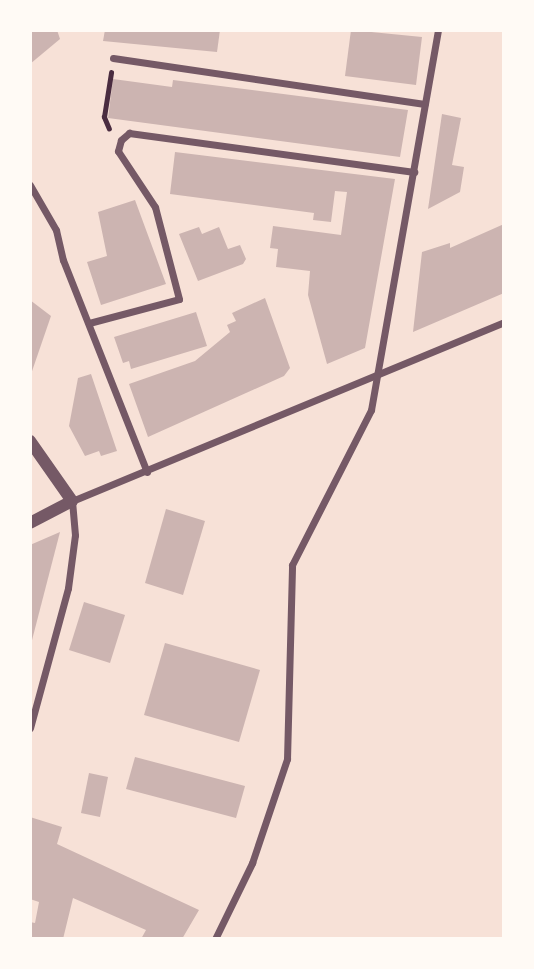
<!DOCTYPE html>
<html>
<head>
<meta charset="utf-8">
<style>
	body { margin:0 }
	#map { position:relative; width:534px; height:969px; overflow:hidden; background:#f7e1d7; font-family:Spectral,serif }
	div>[style] { position:absolute }
	[style*='--x'] { left:calc(var(--x)*1px); top:calc(var(--y)*1px); width:calc(var(--w)*1px); rotate:calc(var(--a)*1deg) }
	.building>* { inset:0; background:#ccb4b1 }
	.path>* { height:4.5px; margin:-2.25px; padding:0 2.25px; transform-origin:2.25px; border-radius:2.25px; background:#4a2c40 }
	.minor>* { height:7px; margin:-3.5px; padding:0 3.5px; transform-origin:3.5px; border-radius:3.5px; background:#755966 }
	.tertiary>* { height:12px; margin:-6px; padding:0 6px; transform-origin:6px; border-radius:6px; background:#755966 }
	span { translate:-50% -50%; white-space:nowrap; text-align:center; line-height:1.15; -webkit-text-stroke:7px #fffaf5; paint-order:stroke }
	.frame { position:absolute; inset:0; border:32px solid #fffaf5; pointer-events:none }
</style>
</head>
<body>
<div id="map">
	<div class="building">
		<div style="clip-path:polygon(30px 30px,57px 30px,60px 39px,30px 64px)"></div>
		<div style="clip-path:polygon(105px 30px,220px 30px,217px 52px,103px 41px)"></div>
		<div style="clip-path:polygon(351px 30px,422px 37px,416px 85px,345px 76px)"></div>
		<div style="clip-path:polygon(113px 79px,172px 87px,173px 80px,408px 110px,400px 157px,108px 118px)"></div>
		<div style="clip-path:polygon(442px 114px,461px 118px,452px 165px,464px 167px,460px 192px,428px 209px)"></div>
		<div style="clip-path:polygon(175px 152px,395px 179px,365px 348px,327px 364px,308px 295px,310px 271px,276px 267px,278px 249px,270px 248px,273px 226px,341px 235px,347px 192px,335px 191px,331px 222px,313px 220px,314px 213px,170px 194px)"></div>
		<div style="clip-path:polygon(135px 200px,166px 284px,101px 305px,87px 262px,107px 256px,98px 212px)"></div>
		<div style="clip-path:polygon(504px 224px,504px 293px,413px 332px,422px 252px,450px 243px,450px 248px)"></div>
		<div style="clip-path:polygon(199px 227px,202px 234px,219px 227px,228px 249px,240px 245px,246px 259px,243px 264px,198px 281px,179px 234px)"></div>
		<div style="clip-path:polygon(265px 298px,290px 368px,284px 376px,148px 437px,129px 384px,195px 361px,230px 332px,227px 325px,236px 321px,232px 313px)"></div>
		<div style="clip-path:polygon(30px 300px,51px 316px,30px 377px)"></div>
		<div style="clip-path:polygon(196px 312px,207px 346px,131px 369px,129px 361px,123px 363px,114px 337px)"></div>
		<div style="clip-path:polygon(91px 374px,117px 451px,101px 456px,99px 451px,85px 456px,69px 426px,78px 378px)"></div>
		<div style="clip-path:polygon(166px 509px,205px 521px,183px 595px,145px 583px)"></div>
		<div style="clip-path:polygon(60px 532px,31px 644px,30px 644px,30px 545px)"></div>
		<div style="clip-path:polygon(84px 602px,125px 615px,110px 663px,69px 650px)"></div>
		<div style="clip-path:polygon(165px 643px,260px 670px,239px 742px,144px 715px)"></div>
		<div style="clip-path:polygon(135px 757px,245px 786px,236px 818px,126px 789px)"></div>
		<div style="clip-path:polygon(89px 773px,108px 777px,100px 817px,81px 813px)"></div>
		<div style="clip-path:polygon(30px 817px,62px 827px,57px 844px,199px 910px,182px 939px,141px 939px,146px 930px,73px 898px,63px 939px,30px 939px,30px 922px,35px 923px,39px 902px,30px 899px)"></div>
	</div>
	<div class="path">
		<div style="--x:109;--y:129;--w:13;--a:-113"></div>
		<div style="--x:104;--y:117;--w:45;--a:-81"></div>
	</div>
	<div class="minor">
		<div style="--x:113;--y:58;--w:315;--a:8.4"></div>
		<div style="--x:30;--y:185;--w:52;--a:60"></div>
		<div style="--x:56;--y:230;--w:31;--a:77"></div>
		<div style="--x:63;--y:260;--w:228;--a:68.4"></div>
		<div style="--x:89;--y:323;--w:93;--a:-14.9"></div>
		<div style="--x:179;--y:299;--w:95;--a:-104.6"></div>
		<div style="--x:155;--y:207;--w:67;--a:-123.5"></div>
		<div style="--x:118;--y:151;--w:11;--a:-75"></div>
		<div style="--x:121;--y:140;--w:11;--a:-41"></div>
		<div style="--x:129;--y:133;--w:288;--a:7.8"></div>
		<div style="--x:30;--y:728;--w:145;--a:-74.8"></div>
		<div style="--x:68;--y:588;--w:53;--a:-82.5"></div>
		<div style="--x:75;--y:535;--w:34;--a:-95"></div>
		<div style="--x:72;--y:501;--w:468;--a:-22.5"></div>
		<div style="--x:215;--y:939;--w:85;--a:-64"></div>
		<div style="--x:252;--y:863;--w:110;--a:-71.4"></div>
		<div style="--x:287;--y:759;--w:194;--a:-88.5"></div>
		<div style="--x:292;--y:565;--w:174;--a:-63"></div>
		<div style="--x:371;--y:410;--w:386;--a:-80"></div>
	</div>
	<div class="tertiary">
		<div style="--x:30;--y:441;--w:73;--a:55"></div>
		<div style="--x:72;--y:501;--w:47;--a:152.4"></div>
	</div>
	<div class="frame"></div>
</div>
</body>
</html>
